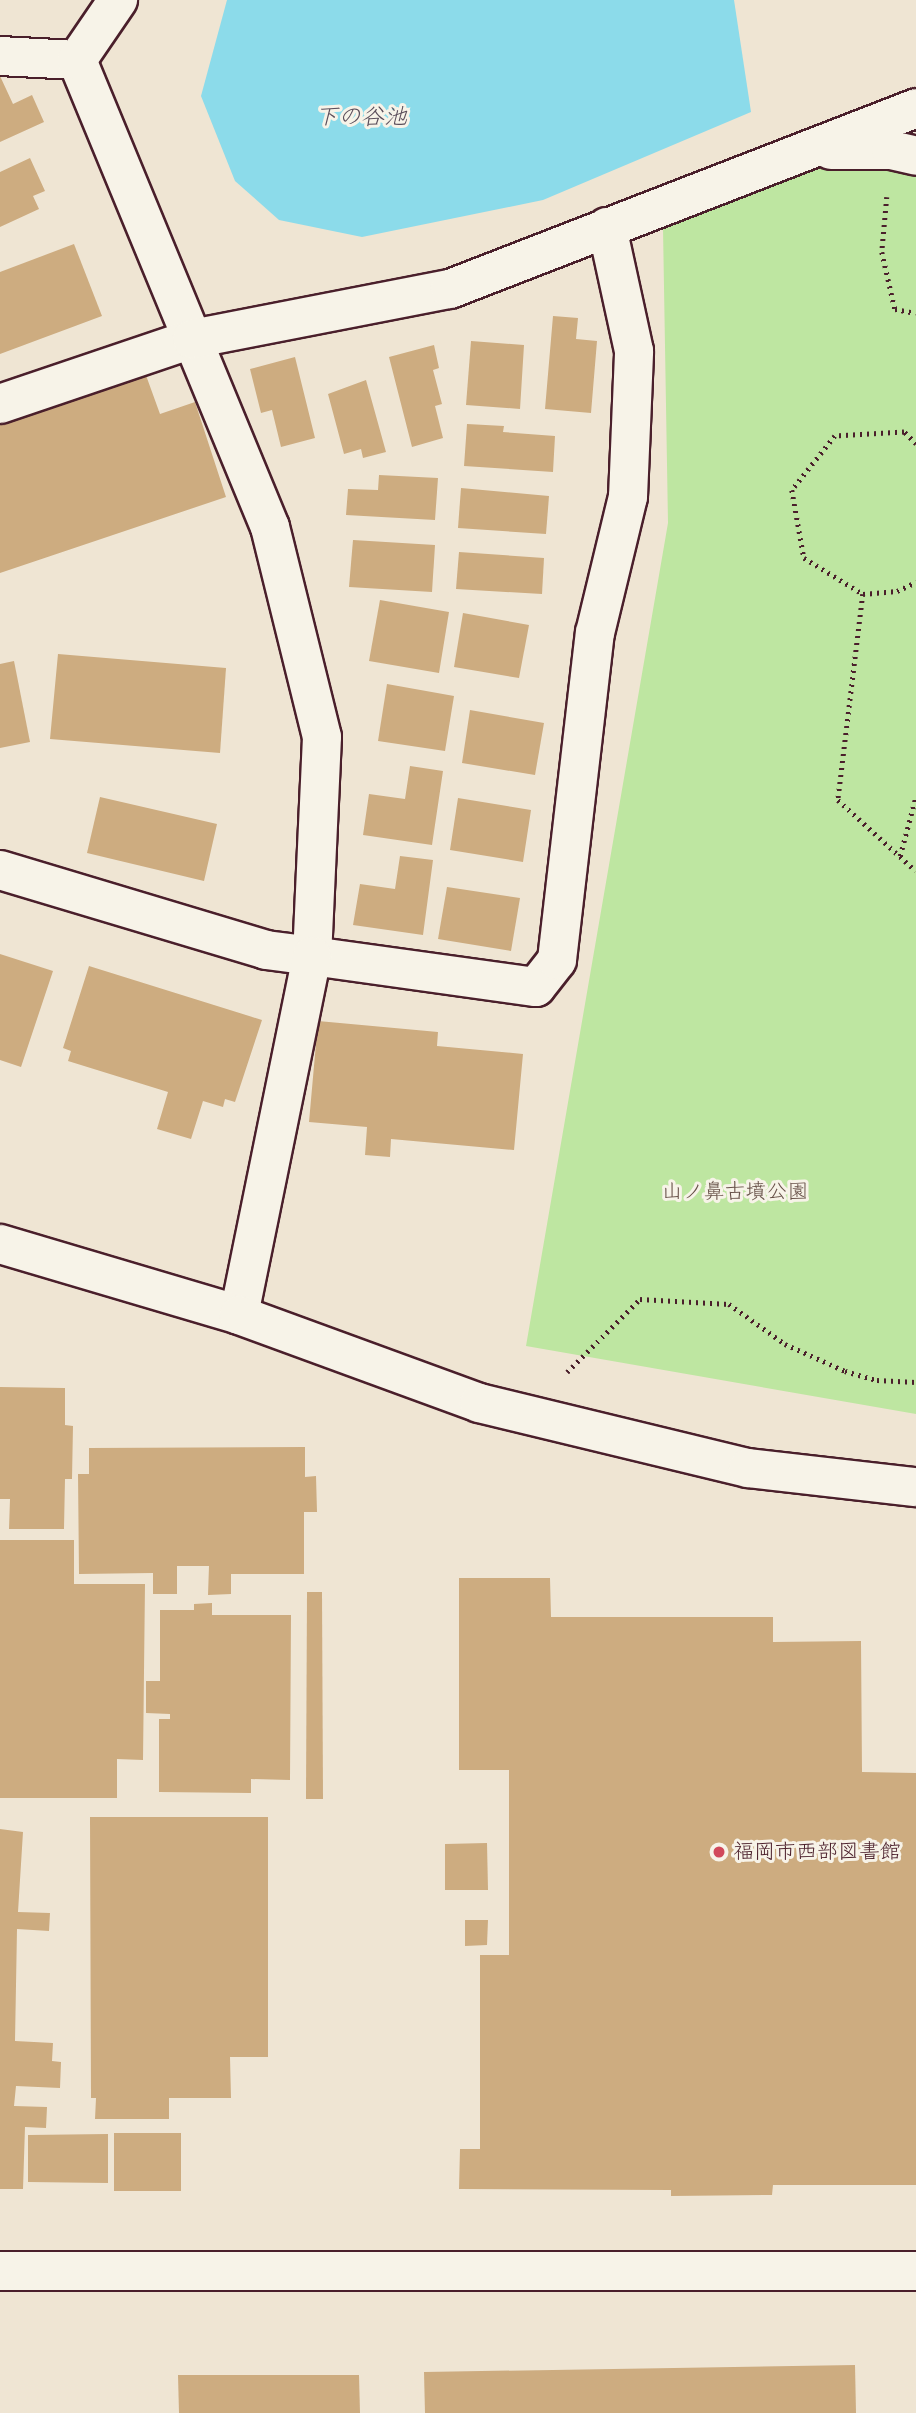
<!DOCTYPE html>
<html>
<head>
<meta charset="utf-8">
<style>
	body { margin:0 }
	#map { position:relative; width:916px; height:2413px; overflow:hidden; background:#efe5d3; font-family:Pangolin,"Klee One",sans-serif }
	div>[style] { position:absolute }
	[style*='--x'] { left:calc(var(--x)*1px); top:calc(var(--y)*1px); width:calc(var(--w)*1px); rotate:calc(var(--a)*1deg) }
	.green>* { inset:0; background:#bee6a1 }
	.water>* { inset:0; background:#8cdbea }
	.building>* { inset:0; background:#cdac80 }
	.path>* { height:4.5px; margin-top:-2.25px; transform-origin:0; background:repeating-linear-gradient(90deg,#4a1f2b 0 2px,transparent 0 7px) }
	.roads { filter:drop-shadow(2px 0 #4a1f2b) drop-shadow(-2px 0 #4a1f2b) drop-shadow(0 2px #4a1f2b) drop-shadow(0 -2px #4a1f2b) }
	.minor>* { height:38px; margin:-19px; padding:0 19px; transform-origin:19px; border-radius:19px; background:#f7f3e8 }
	.dots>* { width:19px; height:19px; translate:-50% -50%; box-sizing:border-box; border:4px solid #f7f3e8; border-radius:50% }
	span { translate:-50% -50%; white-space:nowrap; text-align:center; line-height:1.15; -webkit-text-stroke:6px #f7f3e8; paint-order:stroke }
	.park-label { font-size:21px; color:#675148 }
	.poi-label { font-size:21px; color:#4a1f2b }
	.left { translate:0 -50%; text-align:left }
	.water-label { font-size:23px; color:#5a4e5b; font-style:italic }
</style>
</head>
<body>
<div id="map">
	<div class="green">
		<div style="clip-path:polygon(834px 156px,916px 173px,916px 1414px,526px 1346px,668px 523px,663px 228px)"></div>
	</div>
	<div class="water">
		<div style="clip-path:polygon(227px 0,734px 0,751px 112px,543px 200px,362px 237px,279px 220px,235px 181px,201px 96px)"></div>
	</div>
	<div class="building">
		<div style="clip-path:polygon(0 76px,13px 104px,32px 95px,44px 122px,0 142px)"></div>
		<div style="clip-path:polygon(30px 158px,45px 191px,33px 196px,39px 209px,0 227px,0 172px)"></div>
		<div style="clip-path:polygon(74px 244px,102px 316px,0 354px,0 272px)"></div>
		<div style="clip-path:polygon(553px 316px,578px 318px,576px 339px,597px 341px,591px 413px,545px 409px)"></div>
		<div style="clip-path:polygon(471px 341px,524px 345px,520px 409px,466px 405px)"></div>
		<div style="clip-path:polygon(434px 345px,439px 368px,433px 370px,442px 404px,435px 406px,443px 438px,412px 447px,389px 357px)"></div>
		<div style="clip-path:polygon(295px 357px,315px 438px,281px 447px,272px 410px,261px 413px,250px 369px)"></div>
		<div style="clip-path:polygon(143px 367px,160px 414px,195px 402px,226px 497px,0 573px,0 415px)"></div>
		<div style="clip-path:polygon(366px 380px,386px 452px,363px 458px,361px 449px,344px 454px,328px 394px)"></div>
		<div style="clip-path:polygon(467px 424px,504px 426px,503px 432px,555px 436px,553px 472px,464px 466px)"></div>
		<div style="clip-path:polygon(379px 475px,438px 478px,435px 520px,346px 515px,348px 489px,378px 490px)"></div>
		<div style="clip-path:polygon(461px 488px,549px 496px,546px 534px,458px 528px)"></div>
		<div style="clip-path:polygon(353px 540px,435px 545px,432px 592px,349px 587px)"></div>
		<div style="clip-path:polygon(459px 552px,544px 558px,542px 594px,456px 589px)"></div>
		<div style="clip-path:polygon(380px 600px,449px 612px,439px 673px,369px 661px)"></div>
		<div style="clip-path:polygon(463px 613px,529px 625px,519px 678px,454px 667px)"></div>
		<div style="clip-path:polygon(58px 654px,226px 668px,220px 753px,50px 739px)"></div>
		<div style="clip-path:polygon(14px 661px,30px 742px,0 748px,0 664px)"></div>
		<div style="clip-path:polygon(387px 684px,454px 696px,445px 751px,378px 741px)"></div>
		<div style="clip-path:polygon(470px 710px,544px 723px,535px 775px,462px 763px)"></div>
		<div style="clip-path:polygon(410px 766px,443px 771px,432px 845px,363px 835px,369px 794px,405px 799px)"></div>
		<div style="clip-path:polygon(100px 797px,217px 824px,204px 881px,87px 853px)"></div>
		<div style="clip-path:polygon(458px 798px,531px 810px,523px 862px,450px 850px)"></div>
		<div style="clip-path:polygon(400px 856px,433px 860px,423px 935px,353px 925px,360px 884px,395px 889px)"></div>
		<div style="clip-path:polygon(447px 887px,520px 898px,511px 951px,438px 939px)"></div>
		<div style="clip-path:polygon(0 954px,53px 971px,21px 1067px,0 1060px)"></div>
		<div style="clip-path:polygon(89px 966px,262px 1020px,235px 1102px,225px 1099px,223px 1107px,203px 1101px,191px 1139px,157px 1129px,168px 1092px,68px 1061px,71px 1051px,63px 1048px)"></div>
		<div style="clip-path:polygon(318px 1021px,438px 1032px,437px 1046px,523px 1054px,514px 1150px,391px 1139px,390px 1157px,365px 1155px,367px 1127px,309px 1122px)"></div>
		<div style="clip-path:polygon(0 1387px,65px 1388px,65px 1425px,73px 1426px,72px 1479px,65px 1479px,64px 1529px,9px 1529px,10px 1499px,0 1499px)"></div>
		<div style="clip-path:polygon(305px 1447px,305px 1477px,316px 1476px,317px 1512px,304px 1512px,304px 1574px,231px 1574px,231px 1594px,208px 1595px,209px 1566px,177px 1566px,177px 1594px,153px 1594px,153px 1573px,79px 1574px,78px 1474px,89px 1474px,89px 1448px)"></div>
		<div style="clip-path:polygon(0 1540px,74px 1540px,74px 1584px,145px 1584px,143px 1760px,117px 1759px,117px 1798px,0 1798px)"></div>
		<div style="clip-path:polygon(459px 1578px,550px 1578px,551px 1617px,773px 1617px,773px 1642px,861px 1641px,862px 1772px,916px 1773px,916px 2185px,773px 2185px,772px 2195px,671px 2196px,671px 2190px,459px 2189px,460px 2149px,480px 2149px,480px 1955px,509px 1955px,509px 1770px,459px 1770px)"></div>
		<div style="clip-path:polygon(307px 1592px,322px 1592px,323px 1799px,306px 1799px)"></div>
		<div style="clip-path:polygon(212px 1603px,212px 1615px,291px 1615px,290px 1780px,251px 1779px,251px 1793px,159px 1792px,159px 1719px,170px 1719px,170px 1714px,146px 1713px,146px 1681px,160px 1681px,160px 1610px,194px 1610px,194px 1604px)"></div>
		<div style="clip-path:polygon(90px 1817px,268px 1817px,268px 2057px,230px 2057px,231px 2098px,169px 2098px,169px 2119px,95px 2119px,96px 2098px,91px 2098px)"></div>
		<div style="clip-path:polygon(0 1829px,23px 1832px,18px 1912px,50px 1913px,49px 1931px,17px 1929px,15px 2041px,53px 2043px,52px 2061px,61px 2062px,60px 2088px,16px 2086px,14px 2106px,47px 2107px,46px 2128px,25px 2127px,23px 2189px,0 2189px)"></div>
		<div style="clip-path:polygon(487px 1843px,488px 1890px,445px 1890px,445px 1844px)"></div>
		<div style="clip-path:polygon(465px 1920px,488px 1920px,487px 1945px,465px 1946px)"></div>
		<div style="clip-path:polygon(114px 2133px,181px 2133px,181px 2191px,114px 2191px)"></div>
		<div style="clip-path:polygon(108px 2134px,108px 2183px,28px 2182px,28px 2135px)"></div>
		<div style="clip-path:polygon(855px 2365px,856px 2413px,425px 2413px,424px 2372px)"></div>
		<div style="clip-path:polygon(178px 2375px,359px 2375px,360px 2413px,179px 2413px)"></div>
	</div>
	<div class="path">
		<div style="--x:887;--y:197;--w:55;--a:95.2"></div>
		<div style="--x:882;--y:252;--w:58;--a:77.2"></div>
		<div style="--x:895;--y:309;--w:21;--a:11"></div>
		<div style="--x:916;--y:444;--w:17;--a:-135"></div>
		<div style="--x:904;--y:432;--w:69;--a:176.7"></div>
		<div style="--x:835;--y:436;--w:69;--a:128.5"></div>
		<div style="--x:792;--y:490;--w:69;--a:80"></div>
		<div style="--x:804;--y:558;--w:69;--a:31.4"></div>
		<div style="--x:863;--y:594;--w:34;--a:-5"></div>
		<div style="--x:897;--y:591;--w:21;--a:-25"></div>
		<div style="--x:863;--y:594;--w:208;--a:96.9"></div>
		<div style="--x:838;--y:800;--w:105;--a:42.3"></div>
		<div style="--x:900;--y:856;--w:62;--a:-75.1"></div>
		<div style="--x:567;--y:1372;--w:103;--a:-45"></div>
		<div style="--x:640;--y:1299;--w:89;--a:3.2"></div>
		<div style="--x:729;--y:1304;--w:69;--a:35.5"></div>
		<div style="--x:785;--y:1344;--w:66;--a:24.2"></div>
		<div style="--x:845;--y:1371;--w:33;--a:16"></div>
		<div style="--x:877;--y:1380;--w:39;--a:3"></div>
	</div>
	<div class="roads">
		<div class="minor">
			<div style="--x:0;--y:56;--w:77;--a:3"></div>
			<div style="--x:77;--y:60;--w:505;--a:67.55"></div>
			<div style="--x:270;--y:527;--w:216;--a:76.1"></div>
			<div style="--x:322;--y:737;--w:219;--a:92.6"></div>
			<div style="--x:312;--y:956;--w:226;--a:7.9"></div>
			<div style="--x:536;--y:987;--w:34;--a:-52"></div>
			<div style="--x:557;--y:960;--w:329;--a:-83.4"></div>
			<div style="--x:595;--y:633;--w:140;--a:-76.4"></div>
			<div style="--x:628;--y:497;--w:146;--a:-87.6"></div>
			<div style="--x:634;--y:351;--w:127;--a:-102.3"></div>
			<div style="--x:77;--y:60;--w:73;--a:-55.7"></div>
			<div style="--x:831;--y:150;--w:60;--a:0"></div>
			<div style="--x:891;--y:150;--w:26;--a:13"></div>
			<div style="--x:0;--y:404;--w:203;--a:-18.7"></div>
			<div style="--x:192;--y:339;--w:263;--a:-11"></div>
			<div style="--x:450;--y:289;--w:500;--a:-21.2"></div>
			<div style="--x:0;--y:870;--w:278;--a:16.7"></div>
			<div style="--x:266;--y:950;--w:46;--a:7.4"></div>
			<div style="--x:312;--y:956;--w:366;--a:101.5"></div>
			<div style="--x:0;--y:1244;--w:249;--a:16.5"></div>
			<div style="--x:239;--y:1315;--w:256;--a:20.1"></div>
			<div style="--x:479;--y:1403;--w:277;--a:13.6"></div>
			<div style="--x:748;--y:1468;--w:169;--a:6.5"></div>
			<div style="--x:0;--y:2271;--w:916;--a:0"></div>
		</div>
	</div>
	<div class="dots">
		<div style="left:719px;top:1852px;background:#d1495b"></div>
	</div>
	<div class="park-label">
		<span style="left:735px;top:1192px">山ノ鼻古墳公園</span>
	</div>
	<div class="poi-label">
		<span class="left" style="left:733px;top:1852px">福岡市西部図書館</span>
	</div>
	<div class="water-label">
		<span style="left:361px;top:117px">下の谷池</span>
	</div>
</div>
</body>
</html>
